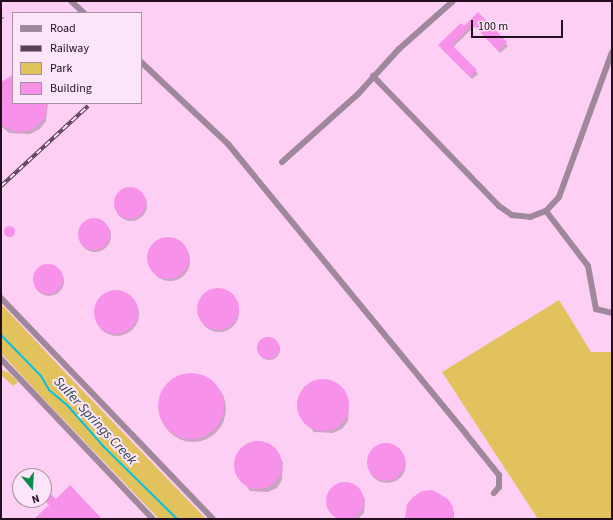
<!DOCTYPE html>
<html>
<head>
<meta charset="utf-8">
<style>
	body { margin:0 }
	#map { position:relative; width:613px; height:520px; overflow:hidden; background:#fecff5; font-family:"Source Sans 3",sans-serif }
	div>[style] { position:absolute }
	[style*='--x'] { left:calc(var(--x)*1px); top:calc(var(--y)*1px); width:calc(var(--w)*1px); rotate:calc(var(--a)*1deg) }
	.green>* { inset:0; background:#e1c25d }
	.shadow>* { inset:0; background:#0003 }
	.round { border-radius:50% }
	.stream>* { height:2px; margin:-1px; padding:0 1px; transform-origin:1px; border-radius:1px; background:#03c3df }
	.building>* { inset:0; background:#f891e9 }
	.street>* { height:6px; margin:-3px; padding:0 3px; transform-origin:3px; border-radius:3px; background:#a0889c }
	.rail>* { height:3.5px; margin-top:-1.75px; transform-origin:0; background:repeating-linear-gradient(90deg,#fce5f8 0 6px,#5a3f56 0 12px); box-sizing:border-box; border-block:1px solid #5a3f56 }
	span { translate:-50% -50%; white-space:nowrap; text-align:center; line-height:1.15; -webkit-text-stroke:4px #fce5f8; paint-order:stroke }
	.water-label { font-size:14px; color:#27464d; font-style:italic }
	.frame { position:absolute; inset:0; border:2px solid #220e1f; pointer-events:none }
	.legend { position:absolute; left:12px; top:12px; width:130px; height:92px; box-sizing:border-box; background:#fce5f8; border:1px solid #a58fa1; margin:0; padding:5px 7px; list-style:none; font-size:12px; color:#220e1f }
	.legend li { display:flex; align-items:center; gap:8px; height:20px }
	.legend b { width:20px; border:1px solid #a58fa1 }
	.north { position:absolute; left:12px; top:468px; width:40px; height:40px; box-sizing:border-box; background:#fce5f8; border:1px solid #a58fa1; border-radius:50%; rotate:162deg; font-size:11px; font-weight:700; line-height:16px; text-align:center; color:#220e1f }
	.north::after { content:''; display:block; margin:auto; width:14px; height:18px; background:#0c8c49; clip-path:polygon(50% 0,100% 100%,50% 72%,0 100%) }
	.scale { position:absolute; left:471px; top:20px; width:92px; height:18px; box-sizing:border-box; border:2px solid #220e1f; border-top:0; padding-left:5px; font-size:12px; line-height:14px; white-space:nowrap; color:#220e1f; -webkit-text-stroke:3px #fce5f8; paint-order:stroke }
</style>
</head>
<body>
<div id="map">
	<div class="green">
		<div style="clip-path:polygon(559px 300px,591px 352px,612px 352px,612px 519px,538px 519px,442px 372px)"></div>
		<div style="clip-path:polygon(1px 304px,64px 371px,206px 519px,159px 519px,37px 392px,1px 353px)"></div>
		<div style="clip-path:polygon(1px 370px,9px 373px,18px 382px,13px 386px,1px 375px)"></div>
	</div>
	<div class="shadow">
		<div style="clip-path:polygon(478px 14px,508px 46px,500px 53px,475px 26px,453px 47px,476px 71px,478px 74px,472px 79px,441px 48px)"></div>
		<div style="clip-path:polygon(13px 77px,13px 103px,48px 103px,46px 121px,40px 129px,30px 134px,9px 133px,1px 126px,1px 83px)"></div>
		<div class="round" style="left:115px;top:189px;width:32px;height:32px"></div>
		<div class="round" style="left:79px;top:220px;width:32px;height:32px"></div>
		<div style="clip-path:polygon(8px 227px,14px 231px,12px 237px,5px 232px)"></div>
		<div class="round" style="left:150px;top:241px;width:40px;height:40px"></div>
		<div class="round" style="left:34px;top:266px;width:30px;height:30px"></div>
		<div class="round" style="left:199px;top:292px;width:40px;height:40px"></div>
		<div class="round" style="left:95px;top:292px;width:44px;height:44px"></div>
		<div class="round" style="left:258px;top:338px;width:22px;height:22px"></div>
		<div class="round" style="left:160px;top:376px;width:66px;height:66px"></div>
		<div style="clip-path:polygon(325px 380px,334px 383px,349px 402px,348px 421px,342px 429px,333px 433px,314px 432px,299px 413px,297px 403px,306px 387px,315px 381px)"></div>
		<div style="clip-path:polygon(251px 443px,269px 444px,283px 462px,282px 480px,277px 488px,268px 492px,250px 491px,236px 472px,234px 463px,237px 454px)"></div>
		<div class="round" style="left:368px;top:445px;width:38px;height:38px"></div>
		<div style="clip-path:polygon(340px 483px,354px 484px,365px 499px,364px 513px,358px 519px,338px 519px,328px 506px,329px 492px)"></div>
		<div style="clip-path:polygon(422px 492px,440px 494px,454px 512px,454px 519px,406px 519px,408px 504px)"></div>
	</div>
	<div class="stream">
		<div style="--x:1;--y:335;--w:57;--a:45.7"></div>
		<div style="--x:41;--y:376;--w:16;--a:60"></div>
		<div style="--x:49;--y:390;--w:25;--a:40"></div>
		<div style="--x:68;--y:406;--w:53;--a:48.8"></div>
		<div style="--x:103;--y:446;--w:104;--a:44.6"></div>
	</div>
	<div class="building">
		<div style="clip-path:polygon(478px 12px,507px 42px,498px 51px,473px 24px,452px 45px,477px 70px,470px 77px,438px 45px,461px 23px,464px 26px)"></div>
		<div style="clip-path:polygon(13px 75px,13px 103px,47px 103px,45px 117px,38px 125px,28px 131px,17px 132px,1px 125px,1px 82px)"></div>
		<div class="round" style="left:114px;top:187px;width:32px;height:32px"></div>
		<div class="round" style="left:78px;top:218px;width:32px;height:32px"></div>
		<div class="round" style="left:3.5px;top:225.5px;width:11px;height:11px"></div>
		<div class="round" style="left:147px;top:237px;width:42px;height:42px"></div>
		<div class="round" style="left:33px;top:264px;width:30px;height:30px"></div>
		<div class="round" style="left:197px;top:288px;width:42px;height:42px"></div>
		<div class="round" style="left:94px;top:290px;width:44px;height:44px"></div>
		<div class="round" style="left:257px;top:337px;width:22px;height:22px"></div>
		<div class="round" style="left:158px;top:373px;width:66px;height:66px"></div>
		<div class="round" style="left:297px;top:379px;width:52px;height:52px"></div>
		<div class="round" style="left:234px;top:441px;width:48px;height:48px"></div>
		<div class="round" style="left:367px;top:443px;width:38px;height:38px"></div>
		<div class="round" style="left:326px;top:482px;width:38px;height:38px"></div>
		<div style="clip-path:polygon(70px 485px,102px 519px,34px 519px,49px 505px,44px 500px,51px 494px,56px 499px)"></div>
		<div style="clip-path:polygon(432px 490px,448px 499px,453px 507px,453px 519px,405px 519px,407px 504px,413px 497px,422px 491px)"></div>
	</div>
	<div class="street">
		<div style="--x:71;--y:1;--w:18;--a:43"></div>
		<div style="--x:141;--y:62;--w:120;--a:43.3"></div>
		<div style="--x:228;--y:144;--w:375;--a:50.6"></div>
		<div style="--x:466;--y:434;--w:53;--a:51.2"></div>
		<div style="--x:499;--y:475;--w:12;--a:90"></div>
		<div style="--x:499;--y:487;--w:8;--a:130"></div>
		<div style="--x:373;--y:76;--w:181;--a:45.9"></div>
		<div style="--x:499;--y:206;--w:16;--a:35"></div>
		<div style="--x:512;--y:215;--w:18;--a:6"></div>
		<div style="--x:530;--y:217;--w:17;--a:-21"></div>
		<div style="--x:546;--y:211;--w:19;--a:-47"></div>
		<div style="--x:559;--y:197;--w:154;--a:-69.9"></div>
		<div style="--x:282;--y:162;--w:102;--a:-41.8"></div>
		<div style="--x:358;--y:94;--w:61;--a:-47.7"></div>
		<div style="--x:399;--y:49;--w:72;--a:-41.6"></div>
		<div style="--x:546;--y:211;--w:69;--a:52.6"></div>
		<div style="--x:588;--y:266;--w:44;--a:79.5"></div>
		<div style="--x:596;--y:309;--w:16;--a:14"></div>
		<div style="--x:1;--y:298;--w:306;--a:46.2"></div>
		<div style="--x:1;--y:359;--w:221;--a:46.5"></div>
	</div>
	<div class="rail">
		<div style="--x:1;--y:17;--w:2;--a:-27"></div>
		<div style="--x:1;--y:186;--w:118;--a:-42.6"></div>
	</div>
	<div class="water-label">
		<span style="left:95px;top:421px;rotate:47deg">Sulfer Springs Creek</span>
	</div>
	<div class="frame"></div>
	<ul class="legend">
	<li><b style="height:5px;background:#a0889c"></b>Road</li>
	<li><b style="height:5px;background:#5a3f56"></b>Railway</li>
	<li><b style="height:11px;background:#e1c25d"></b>Park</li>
	<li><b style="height:11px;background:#f891e9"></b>Building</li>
	</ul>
	<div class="north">N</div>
	<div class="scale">100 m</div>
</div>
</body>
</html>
